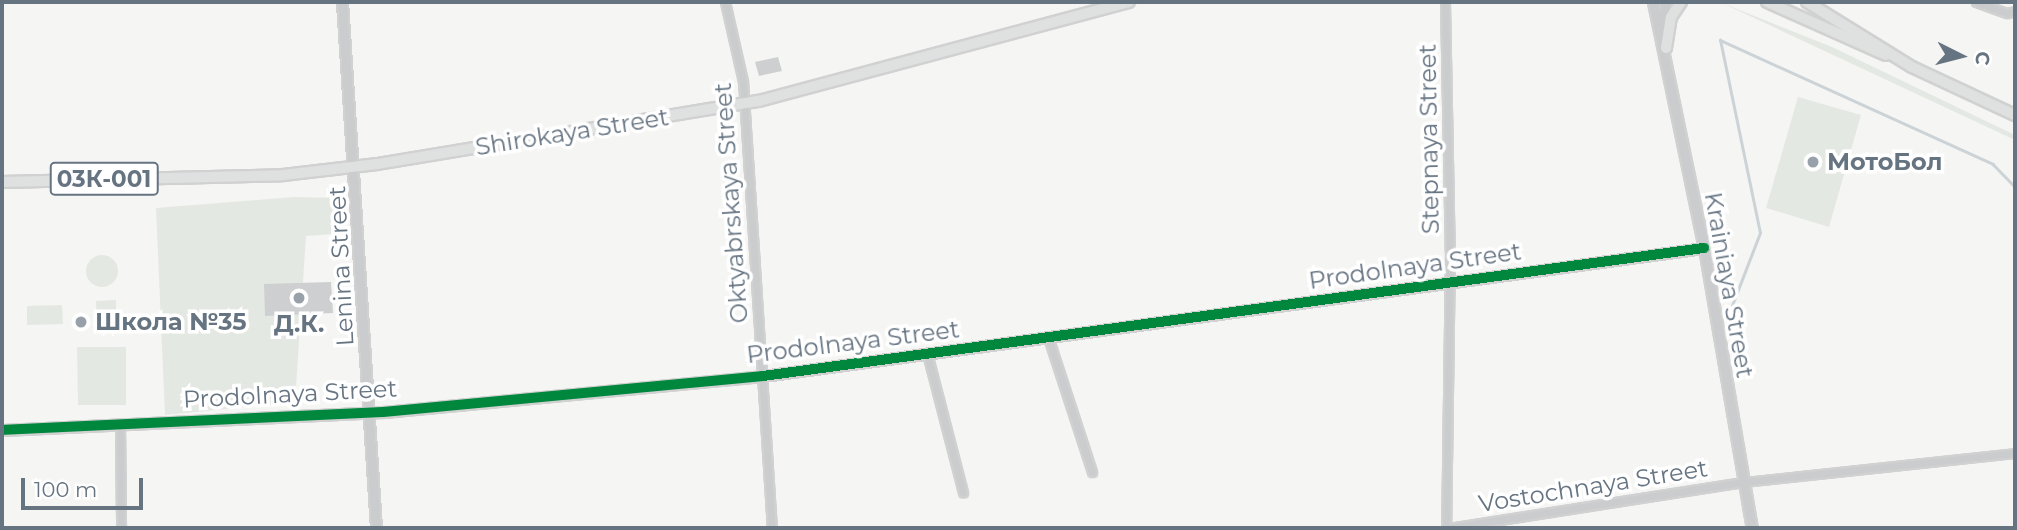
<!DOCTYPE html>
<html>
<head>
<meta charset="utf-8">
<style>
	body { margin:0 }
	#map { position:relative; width:2017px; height:530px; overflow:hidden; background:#f5f5f4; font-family:Montserrat,sans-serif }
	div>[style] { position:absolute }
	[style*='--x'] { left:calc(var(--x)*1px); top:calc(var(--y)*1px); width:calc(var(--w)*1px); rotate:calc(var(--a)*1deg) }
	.green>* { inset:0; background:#e4e8e2 }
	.round { border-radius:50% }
	.stream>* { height:2.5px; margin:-1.25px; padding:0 1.25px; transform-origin:1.25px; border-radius:1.25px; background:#ccd3d6 }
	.building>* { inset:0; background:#cecfd0 }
	.roads { filter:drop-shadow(2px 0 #d1d1d2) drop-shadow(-2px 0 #d1d1d2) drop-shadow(0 2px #d1d1d2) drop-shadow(0 -2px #d1d1d2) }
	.minor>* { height:7px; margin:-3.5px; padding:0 3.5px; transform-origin:3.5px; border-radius:3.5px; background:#cacccd }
	.tertiary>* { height:9px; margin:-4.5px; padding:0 4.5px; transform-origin:4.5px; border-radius:4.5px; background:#cacccd }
	.primary>* { height:10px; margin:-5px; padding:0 5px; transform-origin:5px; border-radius:5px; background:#dfe0e0 }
	.cycleway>* { height:10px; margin:-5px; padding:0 5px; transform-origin:5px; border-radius:5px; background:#00873e }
	.dots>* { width:19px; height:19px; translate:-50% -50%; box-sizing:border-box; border:4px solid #fff; border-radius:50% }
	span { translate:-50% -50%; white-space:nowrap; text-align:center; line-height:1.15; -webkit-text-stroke:7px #fff; paint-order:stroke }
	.shield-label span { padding:2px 5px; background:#fff; border:2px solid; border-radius:5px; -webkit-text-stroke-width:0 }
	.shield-label { font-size:23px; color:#667482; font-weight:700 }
	.street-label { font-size:24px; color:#667482 }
	.poi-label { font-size:24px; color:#667482; font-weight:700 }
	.left { translate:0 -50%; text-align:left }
	.frame { position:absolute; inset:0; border:4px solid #667482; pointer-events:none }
	.north { position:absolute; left:1926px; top:21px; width:70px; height:70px; -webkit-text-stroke:5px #fff; paint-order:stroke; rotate:96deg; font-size:19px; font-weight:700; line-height:28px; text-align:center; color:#667482 }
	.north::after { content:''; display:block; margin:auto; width:24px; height:32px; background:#667482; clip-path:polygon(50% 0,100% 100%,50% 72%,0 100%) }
	.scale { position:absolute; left:21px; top:478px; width:122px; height:32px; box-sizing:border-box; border:4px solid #667482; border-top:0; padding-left:9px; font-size:21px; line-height:24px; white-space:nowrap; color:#667482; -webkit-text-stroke:5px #fff; paint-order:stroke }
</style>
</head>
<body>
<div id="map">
	<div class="green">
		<div style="clip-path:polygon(1722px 3px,1832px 47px,2015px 135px,2015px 140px)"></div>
		<div style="clip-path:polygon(1798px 97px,1861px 115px,1829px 227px,1766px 208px)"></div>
		<div style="clip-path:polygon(294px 197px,343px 198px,347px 233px,306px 236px,295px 402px,165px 415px,156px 208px)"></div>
		<div class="round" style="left:86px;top:255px;width:32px;height:32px"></div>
		<div style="clip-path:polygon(116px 300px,116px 332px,97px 331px,96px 301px)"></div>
		<div style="clip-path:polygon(62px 305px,63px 324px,27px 325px,27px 306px)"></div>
		<div style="clip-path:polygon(77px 347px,126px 347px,126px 405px,78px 405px)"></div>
	</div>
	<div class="stream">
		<div style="--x:1734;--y:322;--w:14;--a:-102"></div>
		<div style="--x:1731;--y:308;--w:80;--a:-68.9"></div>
		<div style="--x:1760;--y:233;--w:197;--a:-101.7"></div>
		<div style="--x:1720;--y:40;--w:300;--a:24.4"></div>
		<div style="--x:1993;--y:164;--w:32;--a:46"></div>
	</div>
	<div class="building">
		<div style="clip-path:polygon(778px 57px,782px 71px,759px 76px,755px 62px)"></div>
		<div style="clip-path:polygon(331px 282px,333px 313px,265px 316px,264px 284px)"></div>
	</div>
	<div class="roads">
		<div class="minor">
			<div style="--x:725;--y:2;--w:81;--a:77.2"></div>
			<div style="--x:743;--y:81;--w:448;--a:86.3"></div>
			<div style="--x:1445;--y:2;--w:250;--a:88.9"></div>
			<div style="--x:1450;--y:252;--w:276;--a:90.8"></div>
			<div style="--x:1976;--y:2;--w:33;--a:20"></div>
			<div style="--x:2007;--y:13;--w:8;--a:-14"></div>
			<div style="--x:1048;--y:337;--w:142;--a:71.9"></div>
			<div style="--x:927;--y:353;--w:144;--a:75.5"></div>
			<div style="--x:120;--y:424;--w:104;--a:89.4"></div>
			<div style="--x:1449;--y:528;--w:299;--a:-8.9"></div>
			<div style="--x:1744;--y:482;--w:273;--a:-6.1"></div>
		</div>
		<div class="tertiary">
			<div style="--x:342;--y:2;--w:527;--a:86.3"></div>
			<div style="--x:1653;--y:2;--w:251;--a:78.3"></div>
			<div style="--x:1704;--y:248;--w:284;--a:80.3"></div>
			<div style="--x:1664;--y:29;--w:27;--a:-88"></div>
			<div style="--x:2;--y:430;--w:381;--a:-2.7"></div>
			<div style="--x:383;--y:412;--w:382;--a:-5.4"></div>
			<div style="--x:763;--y:376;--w:950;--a:-7.75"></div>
		</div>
		<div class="primary">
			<div style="--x:1767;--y:2;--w:130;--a:24"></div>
			<div style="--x:1807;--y:2;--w:123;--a:31.8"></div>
			<div style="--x:1912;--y:67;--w:114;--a:25"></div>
			<div style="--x:1666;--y:48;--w:31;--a:-81"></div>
			<div style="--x:1671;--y:17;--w:18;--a:-56"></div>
			<div style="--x:2;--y:182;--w:281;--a:-1.4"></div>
			<div style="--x:283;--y:175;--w:95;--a:-6.7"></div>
			<div style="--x:377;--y:164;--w:387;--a:-9.4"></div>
			<div style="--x:759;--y:101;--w:383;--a:-15"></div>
		</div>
	</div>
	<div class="cycleway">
		<div style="--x:2;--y:430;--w:381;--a:-2.7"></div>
		<div style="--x:383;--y:412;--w:382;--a:-5.4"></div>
		<div style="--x:763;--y:376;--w:950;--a:-7.75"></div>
	</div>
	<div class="dots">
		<div style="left:1813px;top:162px;background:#98a1aa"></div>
		<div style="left:299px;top:298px;background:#98a1aa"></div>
		<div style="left:81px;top:322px;background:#98a1aa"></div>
	</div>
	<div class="shield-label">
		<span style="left:104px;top:179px">03К-001</span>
	</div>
	<div class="street-label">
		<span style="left:572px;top:132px;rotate:-9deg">Shirokaya Street</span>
		<span style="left:1429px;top:139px;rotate:-91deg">Stepnaya Street</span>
		<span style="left:731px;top:203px;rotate:-94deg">Oktyabrskaya Street</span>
		<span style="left:341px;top:266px;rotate:-93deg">Lenina Street</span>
		<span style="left:1415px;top:266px;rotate:-8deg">Prodolnaya Street</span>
		<span style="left:1729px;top:285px;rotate:80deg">Krainiaya Street</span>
		<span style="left:853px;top:342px;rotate:-7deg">Prodolnaya Street</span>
		<span style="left:290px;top:394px;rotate:-3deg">Prodolnaya Street</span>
		<span style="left:1593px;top:486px;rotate:-9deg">Vostochnaya Street</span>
	</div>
	<div class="poi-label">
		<span class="left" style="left:1827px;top:162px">МотоБол</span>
		<span class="left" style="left:95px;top:322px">Школа №35</span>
		<span style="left:299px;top:324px">Д.К.</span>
	</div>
	<div class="frame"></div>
	<div class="north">С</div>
	<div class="scale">100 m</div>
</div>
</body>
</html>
